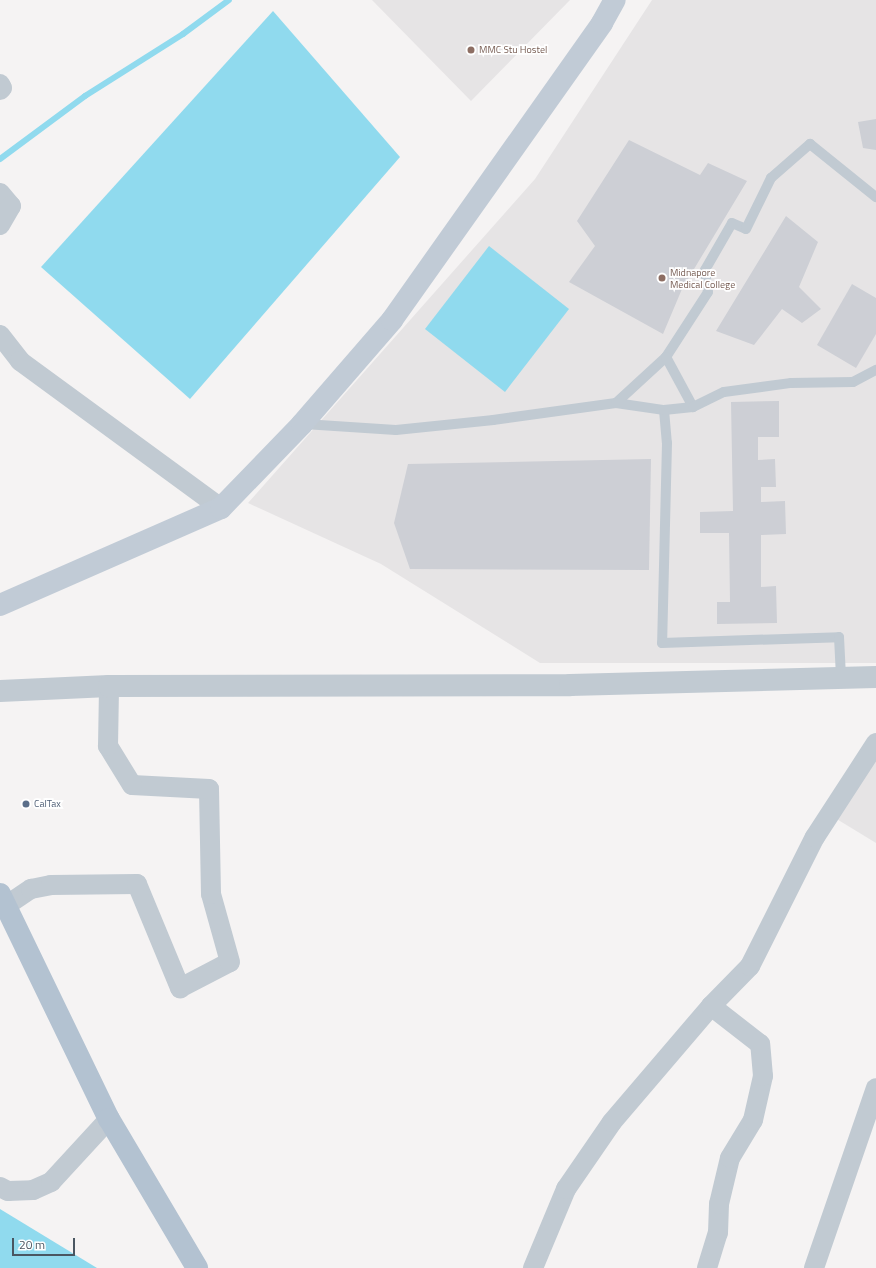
<!DOCTYPE html>
<html>
<head>
<meta charset="utf-8">
<style>
	body { margin:0 }
	#map { position:relative; width:876px; height:1268px; overflow:hidden; background:#f5f3f3; font-family:"Titillium Web",sans-serif }
	div>[style] { position:absolute }
	[style*='--x'] { left:calc(var(--x)*1px); top:calc(var(--y)*1px); width:calc(var(--w)*1px); rotate:calc(var(--a)*1deg) }
	.education>* { inset:0; background:#e6e4e5 }
	.water>* { inset:0; background:#90daee }
	.stream>* { height:6px; margin:-3px; padding:0 3px; transform-origin:3px; border-radius:3px; background:#90daee }
	.building>* { inset:0; background:#cdcfd5 }
	.service>* { height:10px; margin:-5px; padding:0 5px; transform-origin:5px; border-radius:5px; background:#c1cad2 }
	.minor>* { height:20px; margin:-10px; padding:0 10px; transform-origin:10px; border-radius:10px; background:#c1cad2 }
	.tertiary>* { height:22px; margin:-11px; padding:0 11px; transform-origin:11px; border-radius:11px; background:#c1cad2 }
	.secondary>* { height:22px; margin:-11px; padding:0 11px; transform-origin:11px; border-radius:11px; background:#c1cbd6 }
	.primary>* { height:22px; margin:-11px; padding:0 11px; transform-origin:11px; border-radius:11px; background:#b3c2d1 }
	.dots>* { width:11px; height:11px; translate:-50% -50%; box-sizing:border-box; border:2px solid #fff; border-radius:50% }
	span { translate:-50% -50%; white-space:nowrap; text-align:center; line-height:1.15; -webkit-text-stroke:3.5px #fff; paint-order:stroke }
	.education-label { font-size:10px; color:#785e54 }
	.left { translate:0 -50%; text-align:left }
	.service-label { font-size:10px; color:#4e5e75 }
	.scale { position:absolute; left:12px; top:1238px; width:63px; height:18px; box-sizing:border-box; border:2px solid #4a5661; border-top:0; padding-left:5px; font-size:12px; line-height:14px; white-space:nowrap; color:#4a5661; -webkit-text-stroke:3px #fff; paint-order:stroke }
</style>
</head>
<body>
<div id="map">
	<div class="education">
		<div style="clip-path:polygon(372px 0,570px 0,471px 101px)"></div>
		<div style="clip-path:polygon(652px 0,876px 0,876px 663px,540px 663px,381px 564px,248px 503px,535px 179px)"></div>
		<div style="clip-path:polygon(876px 743px,876px 843px,835px 818px)"></div>
	</div>
	<div class="water">
		<div style="clip-path:polygon(273px 11px,400px 157px,190px 399px,41px 267px)"></div>
		<div style="clip-path:polygon(489px 246px,569px 309px,505px 392px,425px 329px)"></div>
		<div style="clip-path:polygon(0 1209px,97px 1268px,0 1268px)"></div>
	</div>
	<div class="stream">
		<div style="--x:0;--y:159;--w:106;--a:-36.5"></div>
		<div style="--x:85;--y:96;--w:116;--a:-32.3"></div>
		<div style="--x:183;--y:34;--w:57;--a:-36.5"></div>
	</div>
	<div class="building">
		<div style="clip-path:polygon(876px 119px,876px 150px,863px 148px,858px 122px)"></div>
		<div style="clip-path:polygon(629px 140px,700px 175px,708px 163px,747px 181px,682px 289px,663px 334px,569px 282px,595px 246px,577px 221px)"></div>
		<div style="clip-path:polygon(786px 216px,818px 242px,799px 287px,821px 309px,802px 323px,782px 309px,754px 345px,716px 331px)"></div>
		<div style="clip-path:polygon(852px 284px,876px 298px,876px 334px,856px 368px,817px 345px)"></div>
		<div style="clip-path:polygon(779px 401px,779px 437px,758px 437px,758px 460px,775px 459px,776px 487px,761px 487px,761px 502px,785px 501px,786px 534px,761px 535px,761px 587px,776px 586px,777px 623px,717px 624px,717px 602px,730px 602px,729px 533px,700px 533px,700px 512px,733px 511px,731px 402px)"></div>
		<div style="clip-path:polygon(651px 459px,649px 570px,410px 569px,394px 523px,408px 464px)"></div>
	</div>
	<div class="service">
		<div style="--x:666;--y:357;--w:77;--a:-57.1"></div>
		<div style="--x:708;--y:292;--w:22;--a:-98"></div>
		<div style="--x:705;--y:270;--w:54;--a:-60.1"></div>
		<div style="--x:732;--y:223;--w:15;--a:23"></div>
		<div style="--x:746;--y:229;--w:57;--a:-63.9"></div>
		<div style="--x:771;--y:178;--w:52;--a:-41.1"></div>
		<div style="--x:810;--y:144;--w:85;--a:38.8"></div>
		<div style="--x:616;--y:403;--w:68;--a:-42.6"></div>
		<div style="--x:666;--y:357;--w:57;--a:61.6"></div>
		<div style="--x:664;--y:410;--w:33;--a:85"></div>
		<div style="--x:667;--y:443;--w:200;--a:91.4"></div>
		<div style="--x:662;--y:643;--w:177;--a:-1.9"></div>
		<div style="--x:839;--y:637;--w:40;--a:87.1"></div>
		<div style="--x:304;--y:424;--w:92;--a:3.7"></div>
		<div style="--x:396;--y:430;--w:98;--a:-5.9"></div>
		<div style="--x:493;--y:420;--w:124;--a:-7.9"></div>
		<div style="--x:616;--y:403;--w:49;--a:8.3"></div>
		<div style="--x:664;--y:410;--w:29;--a:-6"></div>
		<div style="--x:693;--y:407;--w:34;--a:-26"></div>
		<div style="--x:724;--y:392;--w:68;--a:-7.7"></div>
		<div style="--x:791;--y:383;--w:62;--a:-0.9"></div>
		<div style="--x:853;--y:382;--w:26;--a:-28"></div>
	</div>
	<div class="minor">
		<div style="--x:0;--y:84;--w:4;--a:63"></div>
		<div style="--x:2;--y:88;--w:3;--a:135"></div>
		<div style="--x:0;--y:193;--w:17;--a:50"></div>
		<div style="--x:11;--y:206;--w:22;--a:120"></div>
		<div style="--x:0;--y:335;--w:33;--a:52"></div>
		<div style="--x:20;--y:361;--w:249;--a:36.2"></div>
		<div style="--x:7;--y:905;--w:29;--a:-34"></div>
		<div style="--x:31;--y:889;--w:20;--a:-11"></div>
		<div style="--x:51;--y:885;--w:86;--a:-0.7"></div>
		<div style="--x:137;--y:884;--w:113;--a:67.5"></div>
		<div style="--x:180;--y:988;--w:56;--a:-27.5"></div>
		<div style="--x:230;--y:962;--w:71;--a:-105.6"></div>
		<div style="--x:211;--y:894;--w:105;--a:-91.1"></div>
		<div style="--x:209;--y:789;--w:77;--a:-177"></div>
		<div style="--x:132;--y:785;--w:46;--a:-121.6"></div>
		<div style="--x:108;--y:746;--w:60;--a:-89"></div>
		<div style="--x:0;--y:1187;--w:9;--a:27"></div>
		<div style="--x:8;--y:1191;--w:25;--a:-2"></div>
		<div style="--x:33;--y:1190;--w:20;--a:-24"></div>
		<div style="--x:51;--y:1182;--w:86;--a:-47.4"></div>
		<div style="--x:533;--y:1268;--w:86;--a:-67.3"></div>
		<div style="--x:566;--y:1189;--w:81;--a:-55.5"></div>
		<div style="--x:612;--y:1122;--w:153;--a:-49.5"></div>
		<div style="--x:711;--y:1006;--w:56;--a:-45.7"></div>
		<div style="--x:750;--y:966;--w:144;--a:-63.3"></div>
		<div style="--x:815;--y:837;--w:112;--a:-57"></div>
		<div style="--x:707;--y:1268;--w:37;--a:-73"></div>
		<div style="--x:718;--y:1233;--w:29;--a:-88"></div>
		<div style="--x:719;--y:1204;--w:47;--a:-76.6"></div>
		<div style="--x:730;--y:1158;--w:44;--a:-58.8"></div>
		<div style="--x:753;--y:1120;--w:45;--a:-77.2"></div>
		<div style="--x:763;--y:1076;--w:32;--a:-95"></div>
		<div style="--x:760;--y:1044;--w:62;--a:-142.2"></div>
		<div style="--x:814;--y:1268;--w:190;--a:-71"></div>
	</div>
	<div class="tertiary">
		<div style="--x:0;--y:691;--w:109;--a:-2.6"></div>
		<div style="--x:109;--y:686;--w:461;--a:-0.1"></div>
		<div style="--x:570;--y:685;--w:306;--a:-1.5"></div>
	</div>
	<div class="secondary">
		<div style="--x:0;--y:605;--w:241;--a:-23.7"></div>
		<div style="--x:221;--y:508;--w:117;--a:-46"></div>
		<div style="--x:302;--y:424;--w:138;--a:-49.1"></div>
		<div style="--x:392;--y:320;--w:364;--a:-54.7"></div>
		<div style="--x:602;--y:23;--w:26;--a:-61"></div>
	</div>
	<div class="primary">
		<div style="--x:0;--y:894;--w:250;--a:64.2"></div>
		<div style="--x:109;--y:1119;--w:173;--a:59.4"></div>
	</div>
	<div class="dots">
		<div style="left:471px;top:50px;background:#8d6e63"></div>
		<div style="left:662px;top:278px;background:#8d6e63"></div>
		<div style="left:26px;top:804px;background:#5c6f8a"></div>
	</div>
	<div class="education-label">
		<span class="left" style="left:479px;top:50px">MMC Stu Hostel</span>
		<span class="left" style="left:670px;top:278px">Midnapore<br>Medical College</span>
	</div>
	<div class="service-label">
		<span class="left" style="left:34px;top:804px">CalTax</span>
	</div>
	<div class="scale">20 m</div>
</div>
</body>
</html>
